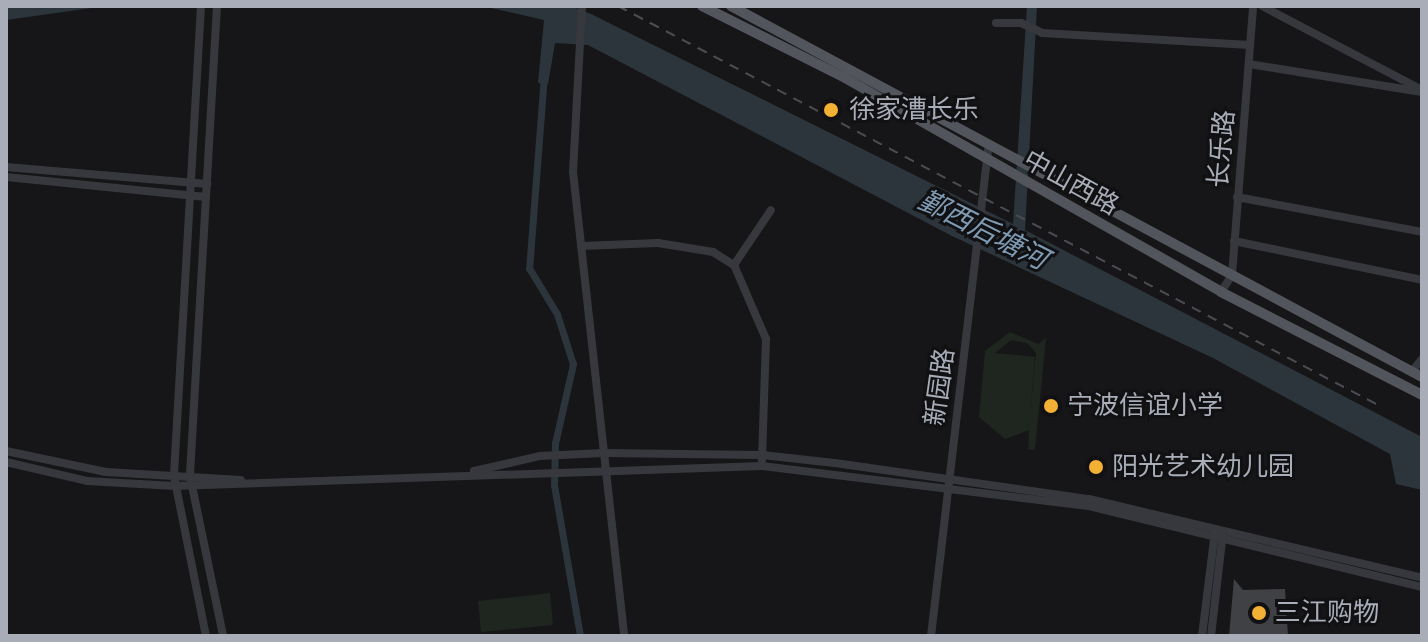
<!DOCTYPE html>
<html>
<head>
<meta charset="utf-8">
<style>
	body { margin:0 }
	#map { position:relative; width:1428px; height:642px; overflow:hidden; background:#161618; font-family:"DejaVu Sans","Noto Sans SC",sans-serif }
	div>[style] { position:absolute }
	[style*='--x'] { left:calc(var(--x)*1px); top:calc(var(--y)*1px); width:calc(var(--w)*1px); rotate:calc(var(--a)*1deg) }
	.green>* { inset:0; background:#1e261f }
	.water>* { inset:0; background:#2c353c }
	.canal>* { height:7px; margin:-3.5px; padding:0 3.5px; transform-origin:3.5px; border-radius:3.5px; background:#2c353c }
	.building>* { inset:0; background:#404145 }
	.minor>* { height:8px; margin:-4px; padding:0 4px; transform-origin:4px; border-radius:4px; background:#37383d }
	.major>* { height:10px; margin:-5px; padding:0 5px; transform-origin:5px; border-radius:5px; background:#53555c }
	.rail>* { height:2px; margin-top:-1px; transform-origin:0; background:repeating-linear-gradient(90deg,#4a4c52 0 10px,transparent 0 18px) }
	.dots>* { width:22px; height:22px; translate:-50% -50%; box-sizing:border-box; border:4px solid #111113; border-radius:50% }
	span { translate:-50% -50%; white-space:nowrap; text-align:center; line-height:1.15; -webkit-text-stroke:6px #111113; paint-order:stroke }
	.poi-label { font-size:26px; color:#a8adb8 }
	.left { translate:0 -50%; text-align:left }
	.street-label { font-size:26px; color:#a8adb8 }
	.water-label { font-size:28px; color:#7f9bb3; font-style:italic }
	.frame { position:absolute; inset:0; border:8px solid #a8adb8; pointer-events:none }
</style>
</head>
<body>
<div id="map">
	<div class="green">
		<div style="clip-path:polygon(evenodd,1010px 332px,1038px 344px,1046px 338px,1035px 450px,1028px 449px,1029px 430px,1005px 439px,979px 417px,985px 351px,1010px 332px,1011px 340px,1027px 343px,1036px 353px,1030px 416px,1035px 357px,995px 353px,1011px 340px)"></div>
		<div style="clip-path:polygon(550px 593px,553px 625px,481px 632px,478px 601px)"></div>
	</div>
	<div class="water">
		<div style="clip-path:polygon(6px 6px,106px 6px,6px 20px)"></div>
		<div style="clip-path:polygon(482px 6px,571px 6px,591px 14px,1013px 224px,1027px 6px,1037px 6px,1025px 230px,1422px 437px,1422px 490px,1396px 484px,1390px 454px,1213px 358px,952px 236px,588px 45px,555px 43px,548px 84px,538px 83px,544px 20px)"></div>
	</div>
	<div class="canal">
		<div style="--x:544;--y:75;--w:194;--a:94.4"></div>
		<div style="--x:529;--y:268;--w:54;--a:58.7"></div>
		<div style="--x:557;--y:314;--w:52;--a:72.3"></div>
		<div style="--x:573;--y:364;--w:81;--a:102.8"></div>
		<div style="--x:555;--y:443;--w:42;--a:91.4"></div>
		<div style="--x:554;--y:485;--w:153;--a:80.2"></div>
	</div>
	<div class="building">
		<div style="clip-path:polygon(1234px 579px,1243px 590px,1285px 589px,1288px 636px,1229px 636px)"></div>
	</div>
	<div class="minor">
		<div style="--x:201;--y:6;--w:471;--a:93.3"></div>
		<div style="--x:174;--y:476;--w:163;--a:78.7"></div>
		<div style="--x:217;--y:6;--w:471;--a:93.3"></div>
		<div style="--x:190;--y:476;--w:163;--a:78.3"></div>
		<div style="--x:582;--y:6;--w:166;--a:93.1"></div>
		<div style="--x:573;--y:172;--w:467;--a:83.7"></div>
		<div style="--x:1262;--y:6;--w:181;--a:27.7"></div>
		<div style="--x:996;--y:23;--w:25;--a:0"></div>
		<div style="--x:1021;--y:23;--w:23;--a:25"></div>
		<div style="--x:1042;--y:33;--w:208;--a:3.3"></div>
		<div style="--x:1249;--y:64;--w:175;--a:9.2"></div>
		<div style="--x:6;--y:167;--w:202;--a:4.8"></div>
		<div style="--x:6;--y:177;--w:201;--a:5.7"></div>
		<div style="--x:1237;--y:197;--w:188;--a:10.7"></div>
		<div style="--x:1234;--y:241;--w:192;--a:11.7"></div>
		<div style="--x:581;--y:246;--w:77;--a:-2.2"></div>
		<div style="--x:658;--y:243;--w:56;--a:9.3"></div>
		<div style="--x:713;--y:252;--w:25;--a:32"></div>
		<div style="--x:734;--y:265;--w:81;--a:66.6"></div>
		<div style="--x:766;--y:339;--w:121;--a:91.9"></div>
		<div style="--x:734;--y:265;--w:66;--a:-56.1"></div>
		<div style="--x:1221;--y:292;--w:20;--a:-57"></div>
		<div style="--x:1232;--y:275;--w:270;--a:-85.5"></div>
		<div style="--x:1412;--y:371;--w:16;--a:-50"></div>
		<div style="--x:6;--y:451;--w:102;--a:11.9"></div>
		<div style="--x:106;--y:472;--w:135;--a:3.4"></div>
		<div style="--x:6;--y:462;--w:83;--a:13.2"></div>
		<div style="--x:87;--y:481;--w:88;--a:3.3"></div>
		<div style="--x:175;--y:486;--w:587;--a:-1.95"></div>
		<div style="--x:762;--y:466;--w:329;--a:7"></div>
		<div style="--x:1089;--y:506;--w:343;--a:13.7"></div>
		<div style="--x:474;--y:471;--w:68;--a:-12.8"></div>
		<div style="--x:540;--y:456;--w:63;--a:-2.7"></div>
		<div style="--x:603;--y:453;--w:159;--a:0.7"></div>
		<div style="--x:762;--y:455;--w:73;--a:6.3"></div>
		<div style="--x:835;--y:463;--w:257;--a:8.1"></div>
		<div style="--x:1089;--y:499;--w:342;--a:13.3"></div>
		<div style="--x:931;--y:636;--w:495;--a:-83.3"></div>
		<div style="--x:1202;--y:636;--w:106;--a:-82.9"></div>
		<div style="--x:1211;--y:636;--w:105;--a:-83.4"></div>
	</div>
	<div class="major">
		<div style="--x:702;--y:6;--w:160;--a:26.7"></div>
		<div style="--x:845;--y:78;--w:433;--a:29.6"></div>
		<div style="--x:1221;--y:292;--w:226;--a:27.1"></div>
		<div style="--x:731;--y:6;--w:784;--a:28.23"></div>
	</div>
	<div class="rail">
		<div style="--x:618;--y:6;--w:861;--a:27.7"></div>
	</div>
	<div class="dots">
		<div style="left:831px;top:110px;background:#f2b134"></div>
		<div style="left:1051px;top:406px;background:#f2b134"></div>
		<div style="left:1096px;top:467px;background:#f2b134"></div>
		<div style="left:1259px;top:613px;background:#f2b134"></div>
	</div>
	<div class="poi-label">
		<span class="left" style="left:849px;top:110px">徐家漕长乐</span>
		<span class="left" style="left:1067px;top:406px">宁波信谊小学</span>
		<span class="left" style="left:1112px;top:467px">阳光艺术幼儿园</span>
		<span class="left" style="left:1275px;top:613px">三江购物</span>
	</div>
	<div class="street-label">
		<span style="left:1222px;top:149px;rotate:-85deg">长乐路</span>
		<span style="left:1071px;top:183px;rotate:29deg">中山西路</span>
		<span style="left:940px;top:387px;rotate:-82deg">新园路</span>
	</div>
	<div class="water-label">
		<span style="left:983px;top:230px;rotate:27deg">鄞西后塘河</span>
	</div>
	<div class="frame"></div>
</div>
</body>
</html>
